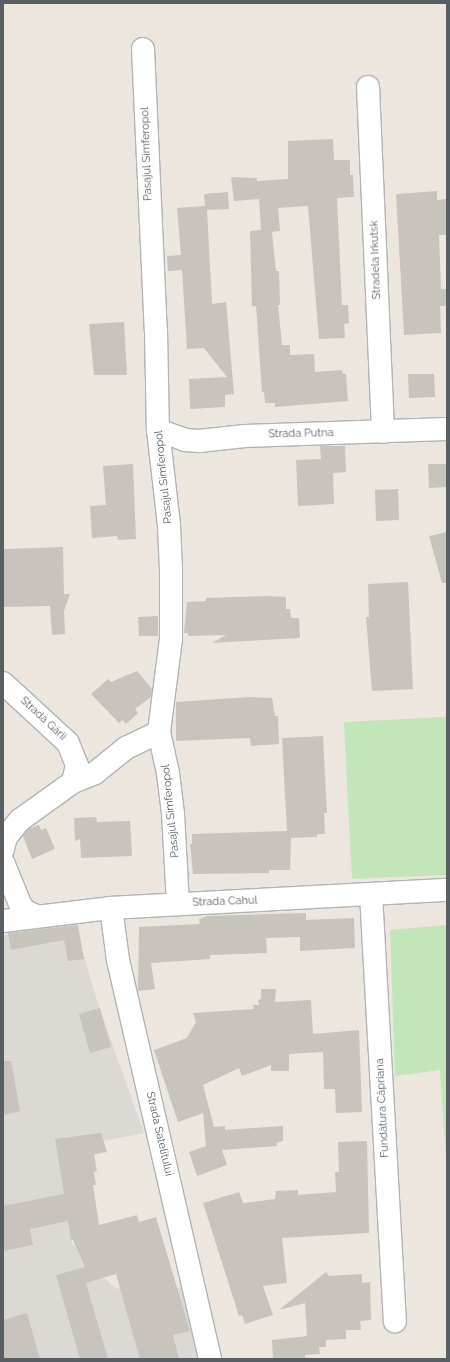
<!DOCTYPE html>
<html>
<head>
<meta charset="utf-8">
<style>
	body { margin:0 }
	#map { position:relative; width:450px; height:1362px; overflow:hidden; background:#ece6df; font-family:Raleway,sans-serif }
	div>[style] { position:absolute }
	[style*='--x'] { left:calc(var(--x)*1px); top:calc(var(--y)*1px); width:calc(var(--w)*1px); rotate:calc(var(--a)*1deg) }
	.industrial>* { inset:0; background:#dcd8d4 }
	.green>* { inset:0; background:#c2e5b9 }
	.building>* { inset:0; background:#c9c3be }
	.roads { filter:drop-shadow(1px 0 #b0b4b8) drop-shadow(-1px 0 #b0b4b8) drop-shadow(0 1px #b0b4b8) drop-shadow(0 -1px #b0b4b8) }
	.minor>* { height:22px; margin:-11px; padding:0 11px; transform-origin:11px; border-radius:11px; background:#fff }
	span { translate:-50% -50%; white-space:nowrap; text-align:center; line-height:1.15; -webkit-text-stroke:3px #fff; paint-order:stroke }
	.street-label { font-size:11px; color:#585e61 }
	.frame { position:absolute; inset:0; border:4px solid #585e61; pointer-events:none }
</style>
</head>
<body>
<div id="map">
	<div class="industrial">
		<div style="clip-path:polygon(74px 923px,99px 1007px,144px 1133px,104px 1141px,106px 1152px,94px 1155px,76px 1171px,85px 1232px,70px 1235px,73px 1246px,90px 1244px,98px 1272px,116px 1289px,152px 1279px,156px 1294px,191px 1284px,210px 1359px,3px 1359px,3px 935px)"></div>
	</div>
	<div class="green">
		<div style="clip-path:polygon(447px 717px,447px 875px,352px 879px,344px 722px)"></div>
		<div style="clip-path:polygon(447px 925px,447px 1174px,440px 1070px,395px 1076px,390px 930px)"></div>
	</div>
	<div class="building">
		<div style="clip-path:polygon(333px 139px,334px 160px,350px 160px,350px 175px,353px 175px,354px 197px,337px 198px,342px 305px,348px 305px,349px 323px,344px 324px,345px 338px,319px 339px,308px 206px,278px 208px,280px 231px,272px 232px,276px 271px,279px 271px,280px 305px,278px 305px,282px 345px,290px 345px,290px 355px,314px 354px,315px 372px,342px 370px,343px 374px,346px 374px,348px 401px,275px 407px,275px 403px,265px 403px,264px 392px,262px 392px,256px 306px,252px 306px,250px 231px,261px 230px,259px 199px,234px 201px,231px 177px,257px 178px,257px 181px,288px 179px,288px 141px)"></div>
		<div style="clip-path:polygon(437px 191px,437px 200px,447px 199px,447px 235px,439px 235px,441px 289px,447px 289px,447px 306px,440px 306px,441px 333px,404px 335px,396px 194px)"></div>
		<div style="clip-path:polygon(228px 192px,229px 209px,207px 210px,212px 304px,226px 302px,234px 394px,225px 395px,225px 407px,190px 409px,189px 379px,227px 377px,204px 348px,187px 349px,182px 270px,168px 271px,167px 256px,181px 255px,177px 208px,205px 206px,204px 194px)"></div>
		<div style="clip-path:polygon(124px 322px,127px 375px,94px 375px,89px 324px)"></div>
		<div style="clip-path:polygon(408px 374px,434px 374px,435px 397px,409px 398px)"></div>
		<div style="clip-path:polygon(320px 446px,345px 446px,346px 472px,333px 473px,334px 504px,298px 506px,296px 460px,321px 459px)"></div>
		<div style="clip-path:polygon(133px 464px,136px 539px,118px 540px,117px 536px,92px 538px,90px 506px,106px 505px,103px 466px)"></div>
		<div style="clip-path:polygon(428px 464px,447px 464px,447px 487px,429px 488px)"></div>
		<div style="clip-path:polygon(398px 489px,399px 520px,376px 521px,375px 490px)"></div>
		<div style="clip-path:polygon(447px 532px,447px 583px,442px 583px,429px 536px)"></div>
		<div style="clip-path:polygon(63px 547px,64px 594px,70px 594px,64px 611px,65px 634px,52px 635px,50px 606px,3px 607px,3px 549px)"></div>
		<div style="clip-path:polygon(408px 582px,413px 689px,372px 691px,366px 617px,369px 617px,368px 584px)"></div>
		<div style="clip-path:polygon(266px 596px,286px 597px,286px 609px,290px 609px,291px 618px,299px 618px,300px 638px,212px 643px,226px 635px,188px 636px,188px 633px,184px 633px,187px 602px,206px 601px,206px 598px)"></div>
		<div style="clip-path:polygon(158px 616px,158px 636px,139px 636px,138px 617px)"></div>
		<div style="clip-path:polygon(137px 671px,152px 689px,151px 697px,135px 709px,138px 713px,126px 724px,123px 720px,119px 723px,91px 694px,108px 679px,111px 682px)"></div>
		<div style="clip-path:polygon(250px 697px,272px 698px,275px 716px,278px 716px,279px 744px,251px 746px,250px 738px,176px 741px,176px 702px)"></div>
		<div style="clip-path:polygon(323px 736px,327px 813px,324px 813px,325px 834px,317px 834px,317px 837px,291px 838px,290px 870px,269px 870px,269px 873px,193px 874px,190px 844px,192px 844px,192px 834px,287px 831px,282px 738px)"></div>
		<div style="clip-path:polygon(96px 817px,97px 822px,130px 821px,132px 856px,81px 858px,80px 839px,75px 841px,74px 818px)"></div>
		<div style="clip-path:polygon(39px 825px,41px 830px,46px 828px,55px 849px,32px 859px,23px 836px,28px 829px)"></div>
		<div style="clip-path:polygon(306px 913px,306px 920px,354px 918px,355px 948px,300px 951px,300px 937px,266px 938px,267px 953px,210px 955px,210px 959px,151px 963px,155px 989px,138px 991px,139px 927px,200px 924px,199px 919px,207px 916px)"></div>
		<div style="clip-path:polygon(78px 925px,84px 959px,68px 961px,64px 940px,11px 950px,8px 933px)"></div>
		<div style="clip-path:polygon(261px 989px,276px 989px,275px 1002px,311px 1000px,313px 1034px,359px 1030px,362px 1112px,336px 1113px,335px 1089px,324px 1089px,323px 1052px,289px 1054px,289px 1071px,271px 1071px,271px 1065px,242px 1076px,239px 1068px,203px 1085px,214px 1127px,225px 1126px,225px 1130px,283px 1126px,283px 1141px,276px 1143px,277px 1146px,222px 1150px,227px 1165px,197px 1176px,189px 1152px,206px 1146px,203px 1113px,178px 1122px,154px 1050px,187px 1038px,196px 1022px,193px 1013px,254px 1009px,253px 1005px,259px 1005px,258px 1000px,261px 999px)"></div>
		<div style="clip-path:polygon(100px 1008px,111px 1047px,90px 1053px,79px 1014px)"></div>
		<div style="clip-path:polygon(3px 1061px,11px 1061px,20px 1111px,3px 1115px)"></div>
		<div style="clip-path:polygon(101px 1133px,107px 1152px,94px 1154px,97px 1171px,94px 1172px,96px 1185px,93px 1185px,99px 1225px,137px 1215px,139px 1222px,156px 1217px,190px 1331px,173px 1335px,179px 1359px,140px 1359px,116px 1274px,86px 1283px,108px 1359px,80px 1359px,56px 1275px,85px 1267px,73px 1240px,71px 1240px,68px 1221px,30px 1229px,33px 1245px,3px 1251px,3px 1206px,64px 1194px,55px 1139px)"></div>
		<div style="clip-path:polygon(367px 1141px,369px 1233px,282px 1238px,287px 1283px,263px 1286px,273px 1315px,245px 1324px,242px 1315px,239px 1316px,203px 1203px,239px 1192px,243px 1203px,275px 1199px,276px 1191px,298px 1190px,298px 1195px,336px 1192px,335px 1172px,339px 1172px,338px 1142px)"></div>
		<div style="clip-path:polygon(326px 1272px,329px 1276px,362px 1274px,362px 1283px,370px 1282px,371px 1320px,360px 1321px,361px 1330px,346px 1330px,346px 1339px,326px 1340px,326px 1347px,319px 1347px,320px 1354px,305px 1355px,305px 1359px,273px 1359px,272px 1340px,307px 1336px,305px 1303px,279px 1310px)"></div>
		<div style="clip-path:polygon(27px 1313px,40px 1359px,3px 1359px,3px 1320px)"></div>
	</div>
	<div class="roads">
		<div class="minor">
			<div style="--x:143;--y:49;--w:281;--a:87.4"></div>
			<div style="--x:156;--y:330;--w:100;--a:88.9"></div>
			<div style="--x:158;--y:430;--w:96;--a:83.4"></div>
			<div style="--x:169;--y:525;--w:45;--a:87.5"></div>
			<div style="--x:171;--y:570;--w:69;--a:90"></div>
			<div style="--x:171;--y:639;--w:94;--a:97.4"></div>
			<div style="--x:159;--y:732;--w:42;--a:77.6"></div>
			<div style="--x:168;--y:773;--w:41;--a:83"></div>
			<div style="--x:173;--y:814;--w:90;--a:86.8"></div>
			<div style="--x:368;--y:87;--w:345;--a:87.5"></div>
			<div style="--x:158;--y:430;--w:29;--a:20"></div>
			<div style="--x:185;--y:440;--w:14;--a:4"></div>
			<div style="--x:199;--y:441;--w:46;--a:-6.2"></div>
			<div style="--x:245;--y:436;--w:202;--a:-2"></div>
			<div style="--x:3;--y:683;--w:88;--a:42.7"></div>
			<div style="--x:68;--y:743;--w:24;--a:68"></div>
			<div style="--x:77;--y:765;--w:17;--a:103"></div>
			<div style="--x:3;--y:849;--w:12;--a:-76"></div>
			<div style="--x:6;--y:837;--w:22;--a:-51"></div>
			<div style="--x:20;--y:820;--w:65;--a:-35.6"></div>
			<div style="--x:73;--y:782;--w:24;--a:-22"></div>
			<div style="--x:95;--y:773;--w:40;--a:-39"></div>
			<div style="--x:126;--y:748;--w:37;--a:-26"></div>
			<div style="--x:3;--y:862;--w:45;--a:68"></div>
			<div style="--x:20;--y:904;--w:9;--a:54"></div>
			<div style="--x:25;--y:911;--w:12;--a:24"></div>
			<div style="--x:371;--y:894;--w:428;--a:86.8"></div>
			<div style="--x:111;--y:908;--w:52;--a:82.3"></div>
			<div style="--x:118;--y:960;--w:409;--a:77"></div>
			<div style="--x:3;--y:921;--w:109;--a:-6.9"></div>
			<div style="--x:111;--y:908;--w:336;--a:-3.1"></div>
		</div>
	</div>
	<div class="street-label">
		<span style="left:147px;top:154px;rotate:-92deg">Pasajul Simferopol</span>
		<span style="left:376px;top:260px;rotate:-92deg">Stradela Irkutsk</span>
		<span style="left:301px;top:434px;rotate:-1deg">Strada Putna</span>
		<span style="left:164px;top:477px;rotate:-96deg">Pasajul Simferopol</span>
		<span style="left:43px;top:719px;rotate:43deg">Strada Gării</span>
		<span style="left:171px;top:811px;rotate:-96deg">Pasajul Simferopol</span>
		<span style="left:225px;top:902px;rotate:-2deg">Strada Cahul</span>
		<span style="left:383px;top:1108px;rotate:-93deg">Fundătura Căpriana</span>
		<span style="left:159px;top:1134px;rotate:77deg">Strada Satelitului</span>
	</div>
	<div class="frame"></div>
</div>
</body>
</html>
